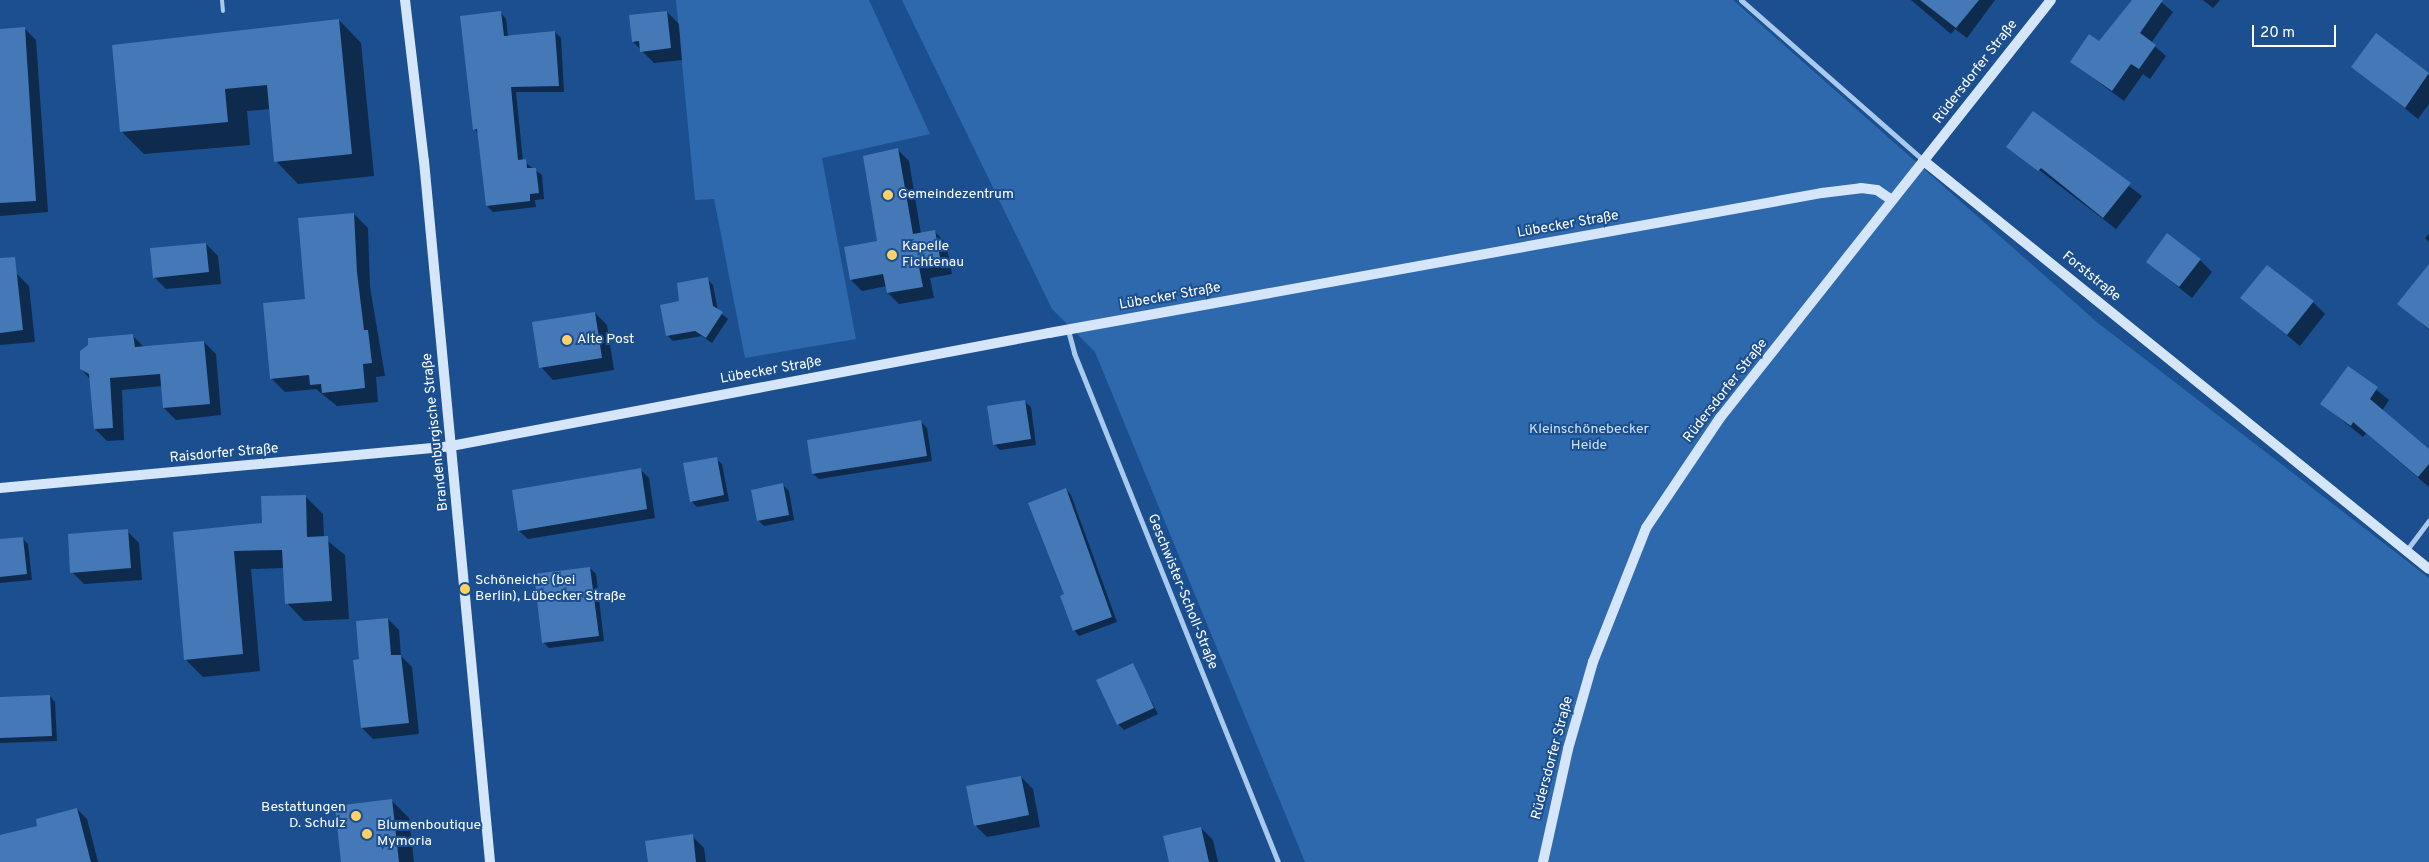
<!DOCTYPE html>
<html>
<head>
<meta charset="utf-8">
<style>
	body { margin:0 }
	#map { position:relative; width:2429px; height:862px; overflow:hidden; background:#1b4f8f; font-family:Overpass,sans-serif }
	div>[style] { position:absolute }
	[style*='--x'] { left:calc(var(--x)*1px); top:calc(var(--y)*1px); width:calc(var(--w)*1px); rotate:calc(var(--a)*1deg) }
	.green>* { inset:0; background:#2e69ad }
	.shadow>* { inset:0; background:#0007 }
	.building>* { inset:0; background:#4478b7 }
	.lane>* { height:4px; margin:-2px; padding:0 2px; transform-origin:2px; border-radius:2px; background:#a9c9ee }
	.street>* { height:5px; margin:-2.5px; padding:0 2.5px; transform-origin:2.5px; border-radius:2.5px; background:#a9c9ee }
	.secondary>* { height:10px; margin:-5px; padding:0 5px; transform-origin:5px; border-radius:5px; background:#d6e6fa }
	.dots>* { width:14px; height:14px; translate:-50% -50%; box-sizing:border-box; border:2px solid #1b4f8f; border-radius:50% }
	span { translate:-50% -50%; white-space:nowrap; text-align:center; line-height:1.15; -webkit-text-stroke:4px #1b4f8f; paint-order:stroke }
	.street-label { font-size:14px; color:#fff }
	.poi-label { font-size:14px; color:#fff }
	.left { translate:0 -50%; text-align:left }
	.right { translate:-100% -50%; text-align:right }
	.park-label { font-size:14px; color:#cfe3fa }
	.scale { position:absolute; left:2252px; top:25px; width:84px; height:22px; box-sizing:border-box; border:2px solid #fff; border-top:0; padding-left:6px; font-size:15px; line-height:18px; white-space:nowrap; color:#fff; -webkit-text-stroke:4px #1b4f8f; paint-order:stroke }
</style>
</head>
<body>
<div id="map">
	<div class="green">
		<div style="clip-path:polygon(676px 0,869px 0,930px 134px,822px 158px,856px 339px,745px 358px,714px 199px,695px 200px)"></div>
		<div style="clip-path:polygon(902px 0,1733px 0,2098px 323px,2429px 578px,2429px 862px,1305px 862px,1095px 352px,1052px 309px)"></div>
	</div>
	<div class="shadow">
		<div style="clip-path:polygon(1911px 0,1995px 0,1967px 38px,1955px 29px,1951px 34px)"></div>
		<div style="clip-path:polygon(2133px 0,2159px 0,2173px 12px,2151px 43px,2166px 56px,2150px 79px,2143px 74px,2124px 101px,2071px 62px,2100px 43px)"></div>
		<div style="clip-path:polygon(2203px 0,2220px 0,2213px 8px)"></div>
		<div style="clip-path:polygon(667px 12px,679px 24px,682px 60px,654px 63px,633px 42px)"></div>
		<div style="clip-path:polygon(501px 13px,506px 19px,508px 36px,555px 32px,561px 38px,564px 92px,516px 92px,523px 161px,542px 175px,544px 199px,535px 200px,536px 207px,493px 212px,487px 206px,478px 133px,474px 129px)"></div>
		<div style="clip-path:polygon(339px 20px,361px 43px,374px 176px,298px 184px,276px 161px,270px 109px,247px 111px,250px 145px,144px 154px,121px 131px)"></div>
		<div style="clip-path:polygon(24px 28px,36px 40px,48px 212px,0 216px,0 30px)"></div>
		<div style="clip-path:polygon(2376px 35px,2429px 75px,2429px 104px,2418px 119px,2353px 67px)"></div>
		<div style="clip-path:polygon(2033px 112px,2142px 196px,2116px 229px,2008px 146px)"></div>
		<div style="clip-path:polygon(898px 150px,909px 161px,921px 234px,935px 232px,946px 243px,952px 274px,930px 278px,934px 298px,899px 304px,888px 293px,887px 286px,862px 291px,851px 280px,879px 242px)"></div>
		<div style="clip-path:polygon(354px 214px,368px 228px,370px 287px,385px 376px,376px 377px,378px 402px,337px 406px,316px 389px,285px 392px,271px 378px,306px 300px)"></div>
		<div style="clip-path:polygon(2429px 234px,2429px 242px,2425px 238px)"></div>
		<div style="clip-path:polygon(206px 244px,218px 256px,221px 284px,166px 289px,154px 277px)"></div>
		<div style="clip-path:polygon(2200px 260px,2212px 272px,2192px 298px,2147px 262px)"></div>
		<div style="clip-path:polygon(17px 274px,29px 286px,35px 342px,0 345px,0 275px)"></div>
		<div style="clip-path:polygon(707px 279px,713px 285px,718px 311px,728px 319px,712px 343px,702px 336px,673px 341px,667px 335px,680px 302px)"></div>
		<div style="clip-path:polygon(2429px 284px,2429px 330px,2399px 303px)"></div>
		<div style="clip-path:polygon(2242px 298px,2313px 302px,2325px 314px,2300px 346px)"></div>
		<div style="clip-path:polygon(595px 313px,607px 325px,614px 370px,553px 380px,541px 367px)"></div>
		<div style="clip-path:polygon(133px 336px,145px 348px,204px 342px,216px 354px,221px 415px,176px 420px,164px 408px,162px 386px,122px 390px,124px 440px,107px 441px,95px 429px,90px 379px,81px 369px)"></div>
		<div style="clip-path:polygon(2348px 367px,2389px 400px,2382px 411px,2429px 451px,2429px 487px,2366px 433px,2363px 437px,2322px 404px)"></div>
		<div style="clip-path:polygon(1025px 402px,1031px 407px,1036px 445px,1000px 450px,994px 444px)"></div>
		<div style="clip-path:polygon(921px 422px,927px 428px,932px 461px,819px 479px,813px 474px)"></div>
		<div style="clip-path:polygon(716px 459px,722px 464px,729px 501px,697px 507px,691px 501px)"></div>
		<div style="clip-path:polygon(640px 469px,649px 478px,655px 518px,528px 539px,519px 531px,601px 475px)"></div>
		<div style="clip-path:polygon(783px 485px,789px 491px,794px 520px,764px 526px,758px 520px)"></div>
		<div style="clip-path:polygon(1066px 489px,1071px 495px,1117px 622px,1079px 636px,1074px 630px,1066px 595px)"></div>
		<div style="clip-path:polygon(305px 496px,323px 514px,324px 538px,345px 555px,349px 619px,304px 621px,287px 603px,285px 568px,251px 569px,260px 671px,203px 677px,185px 659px,174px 533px,263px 524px)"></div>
		<div style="clip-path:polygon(127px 531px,139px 543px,142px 580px,84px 584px,72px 572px)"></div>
		<div style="clip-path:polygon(23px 539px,28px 544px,32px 580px,0 583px,0 541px)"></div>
		<div style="clip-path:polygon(590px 568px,596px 574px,604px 641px,549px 648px,543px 642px)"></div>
		<div style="clip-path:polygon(388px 619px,399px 630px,401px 656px,412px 667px,419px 734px,373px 739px,362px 728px,360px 660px)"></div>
		<div style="clip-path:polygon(1132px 665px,1158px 714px,1124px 730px,1118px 724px)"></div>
		<div style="clip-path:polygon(50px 696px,55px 702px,57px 741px,0 743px,0 699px)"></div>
		<div style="clip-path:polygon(1021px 777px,1033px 789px,1040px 827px,987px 837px,975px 825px)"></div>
		<div style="clip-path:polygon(392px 801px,409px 818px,414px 862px,343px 862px)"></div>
		<div style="clip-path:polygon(77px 809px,87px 819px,98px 862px,0 862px,0 836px,39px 826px)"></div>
		<div style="clip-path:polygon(1201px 828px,1213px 840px,1218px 862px,1170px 862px)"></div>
		<div style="clip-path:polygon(692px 836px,704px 848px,706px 862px,649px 862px)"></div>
	</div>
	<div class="building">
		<div style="clip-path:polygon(1920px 0,1979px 0,1956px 28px)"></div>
		<div style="clip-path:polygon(2132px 0,2163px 0,2140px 33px,2156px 45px,2139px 69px,2131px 64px,2112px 91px,2070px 62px,2089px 34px,2099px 41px)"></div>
		<div style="clip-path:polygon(501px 11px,504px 36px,555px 31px,559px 86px,511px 87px,518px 160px,526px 159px,527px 168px,536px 168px,539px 193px,530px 194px,530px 201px,486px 206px,477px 129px,473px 130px,460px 16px)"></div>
		<div style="clip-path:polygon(667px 11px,671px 48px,640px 52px,639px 41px,632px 42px,629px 15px)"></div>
		<div style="clip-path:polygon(339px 19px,352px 154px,274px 162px,267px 85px,225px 89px,228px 122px,120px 132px,112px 45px)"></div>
		<div style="clip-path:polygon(25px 27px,36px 201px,0 203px,0 29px)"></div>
		<div style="clip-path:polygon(2376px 33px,2429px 73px,2405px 108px,2351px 67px)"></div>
		<div style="clip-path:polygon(2033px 111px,2131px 183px,2103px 218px,2041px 168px,2038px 171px,2006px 147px)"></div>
		<div style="clip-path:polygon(898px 148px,913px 234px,935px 230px,941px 263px,919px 267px,923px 287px,887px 293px,883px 274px,850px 280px,844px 247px,877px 241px,863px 156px)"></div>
		<div style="clip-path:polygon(354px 213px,357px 272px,364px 330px,368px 330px,372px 363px,363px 364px,365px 388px,322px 393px,321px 384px,310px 385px,309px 375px,270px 379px,263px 303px,305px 299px,298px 218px)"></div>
		<div style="clip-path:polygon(2167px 233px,2201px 259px,2179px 287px,2146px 262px)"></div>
		<div style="clip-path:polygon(206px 243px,209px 272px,153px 278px,150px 248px)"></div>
		<div style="clip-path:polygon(15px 257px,23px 330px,0 333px,0 258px)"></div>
		<div style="clip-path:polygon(2429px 264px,2429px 329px,2397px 304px)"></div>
		<div style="clip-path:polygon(2267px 265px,2314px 301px,2287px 335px,2240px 298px)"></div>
		<div style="clip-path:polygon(708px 277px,713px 306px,723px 312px,706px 338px,695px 331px,666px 336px,660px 305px,679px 301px,677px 283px)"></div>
		<div style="clip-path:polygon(595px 312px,602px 358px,539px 368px,532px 322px)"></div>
		<div style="clip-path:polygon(133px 334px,135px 347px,204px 341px,210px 404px,163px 408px,160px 374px,110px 378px,113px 428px,94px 429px,89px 374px,80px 369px,80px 351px,88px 345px,88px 338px)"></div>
		<div style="clip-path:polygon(2348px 366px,2378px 387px,2370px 399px,2429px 449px,2429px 464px,2418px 477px,2353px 422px,2351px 426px,2320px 404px)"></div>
		<div style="clip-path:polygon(1025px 400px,1031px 439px,993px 445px,987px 406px)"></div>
		<div style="clip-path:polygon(921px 420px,927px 456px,812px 474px,807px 440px)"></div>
		<div style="clip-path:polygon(717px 457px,724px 495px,690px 502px,683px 463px)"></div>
		<div style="clip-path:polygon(641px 468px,647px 509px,518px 531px,512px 490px)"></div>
		<div style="clip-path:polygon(783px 483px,789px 515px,757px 521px,751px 490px)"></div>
		<div style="clip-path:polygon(1066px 488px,1112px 617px,1073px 631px,1060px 596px,1064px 594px,1028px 503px)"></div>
		<div style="clip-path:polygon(306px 495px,307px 537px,328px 536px,332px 601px,285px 604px,282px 550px,234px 551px,243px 654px,184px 660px,173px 532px,262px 523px,261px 496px)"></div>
		<div style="clip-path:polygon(128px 529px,131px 568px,70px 573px,68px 534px)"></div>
		<div style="clip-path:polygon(23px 537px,27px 574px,0 577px,0 539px)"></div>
		<div style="clip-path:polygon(590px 567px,599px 636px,542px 643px,534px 574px)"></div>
		<div style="clip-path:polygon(388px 618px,391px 655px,401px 655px,409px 723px,361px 728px,353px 660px,359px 659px,356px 621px)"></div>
		<div style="clip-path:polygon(1133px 663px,1154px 708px,1117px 725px,1096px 680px)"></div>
		<div style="clip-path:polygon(50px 695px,52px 736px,0 738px,0 697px)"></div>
		<div style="clip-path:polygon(1021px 776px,1029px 815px,974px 826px,966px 786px)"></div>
		<div style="clip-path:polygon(392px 799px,399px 862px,341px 862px,335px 806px)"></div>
		<div style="clip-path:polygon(77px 808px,91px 862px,0 862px,0 835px,37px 826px,36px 819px)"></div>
		<div style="clip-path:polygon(1201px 827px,1209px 862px,1169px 862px,1163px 836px)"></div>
		<div style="clip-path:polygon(693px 834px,696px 862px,648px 862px,645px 841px)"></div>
	</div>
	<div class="lane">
		<div style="--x:222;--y:0;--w:11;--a:85"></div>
	</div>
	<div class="street">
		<div style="--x:1741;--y:0;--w:244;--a:41.3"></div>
		<div style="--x:1068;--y:330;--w:24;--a:75"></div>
		<div style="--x:1074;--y:353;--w:548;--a:68.16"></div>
		<div style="--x:2406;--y:551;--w:38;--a:-53"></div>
	</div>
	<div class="secondary">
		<div style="--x:405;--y:0;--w:162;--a:83.3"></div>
		<div style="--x:424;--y:161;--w:704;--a:84.62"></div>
		<div style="--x:1924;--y:161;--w:649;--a:38.94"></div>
		<div style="--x:0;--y:488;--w:453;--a:-5.3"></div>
		<div style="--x:451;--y:446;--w:609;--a:-10.7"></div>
		<div style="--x:1049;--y:333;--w:786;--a:-10.27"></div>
		<div style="--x:1822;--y:193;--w:39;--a:-7"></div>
		<div style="--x:1861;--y:188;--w:16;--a:7"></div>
		<div style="--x:1877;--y:190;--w:18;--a:34"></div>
		<div style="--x:1543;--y:862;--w:116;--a:-77.5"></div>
		<div style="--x:1568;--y:749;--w:91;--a:-74"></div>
		<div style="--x:1593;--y:662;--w:144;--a:-68.4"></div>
		<div style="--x:1646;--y:528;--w:133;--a:-56.1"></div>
		<div style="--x:1720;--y:418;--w:533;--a:-51.63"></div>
	</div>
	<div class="dots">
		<div style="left:888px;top:195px;background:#ffd166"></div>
		<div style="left:892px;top:255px;background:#ffd166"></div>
		<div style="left:567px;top:340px;background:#ffd166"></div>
		<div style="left:465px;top:589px;background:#ffd166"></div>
		<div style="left:356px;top:816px;background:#ffd166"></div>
		<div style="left:367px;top:834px;background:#ffd166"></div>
	</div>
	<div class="street-label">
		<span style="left:1976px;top:72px;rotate:-52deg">Rüdersdorfer Straße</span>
		<span style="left:1568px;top:225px;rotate:-10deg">Lübecker Straße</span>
		<span style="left:2091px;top:277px;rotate:39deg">Forststraße</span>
		<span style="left:1170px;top:297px;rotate:-10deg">Lübecker Straße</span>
		<span style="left:771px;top:371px;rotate:-10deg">Lübecker Straße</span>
		<span style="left:1726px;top:391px;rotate:-52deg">Rüdersdorfer Straße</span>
		<span style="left:436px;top:432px;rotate:-96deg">Brandenburgische Straße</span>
		<span style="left:224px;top:454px;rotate:-5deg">Raisdorfer Straße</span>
		<span style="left:1182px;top:592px;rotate:68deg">Geschwister-Scholl-Straße</span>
		<span style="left:1553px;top:758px;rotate:-75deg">Rüdersdorfer Straße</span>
	</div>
	<div class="poi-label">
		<span class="left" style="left:898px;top:195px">Gemeindezentrum</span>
		<span class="left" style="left:902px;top:255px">Kapelle<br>Fichtenau</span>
		<span class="left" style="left:577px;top:340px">Alte Post</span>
		<span class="left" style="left:475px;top:589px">Schöneiche (bei<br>Berlin), Lübecker Straße</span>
		<span class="right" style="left:346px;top:816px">Bestattungen<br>D. Schulz</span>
		<span class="left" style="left:377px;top:834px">Blumenboutique<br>Mymoria</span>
	</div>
	<div class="park-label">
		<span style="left:1589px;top:438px">Kleinschönebecker<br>Heide</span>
	</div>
	<div class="scale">20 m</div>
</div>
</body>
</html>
